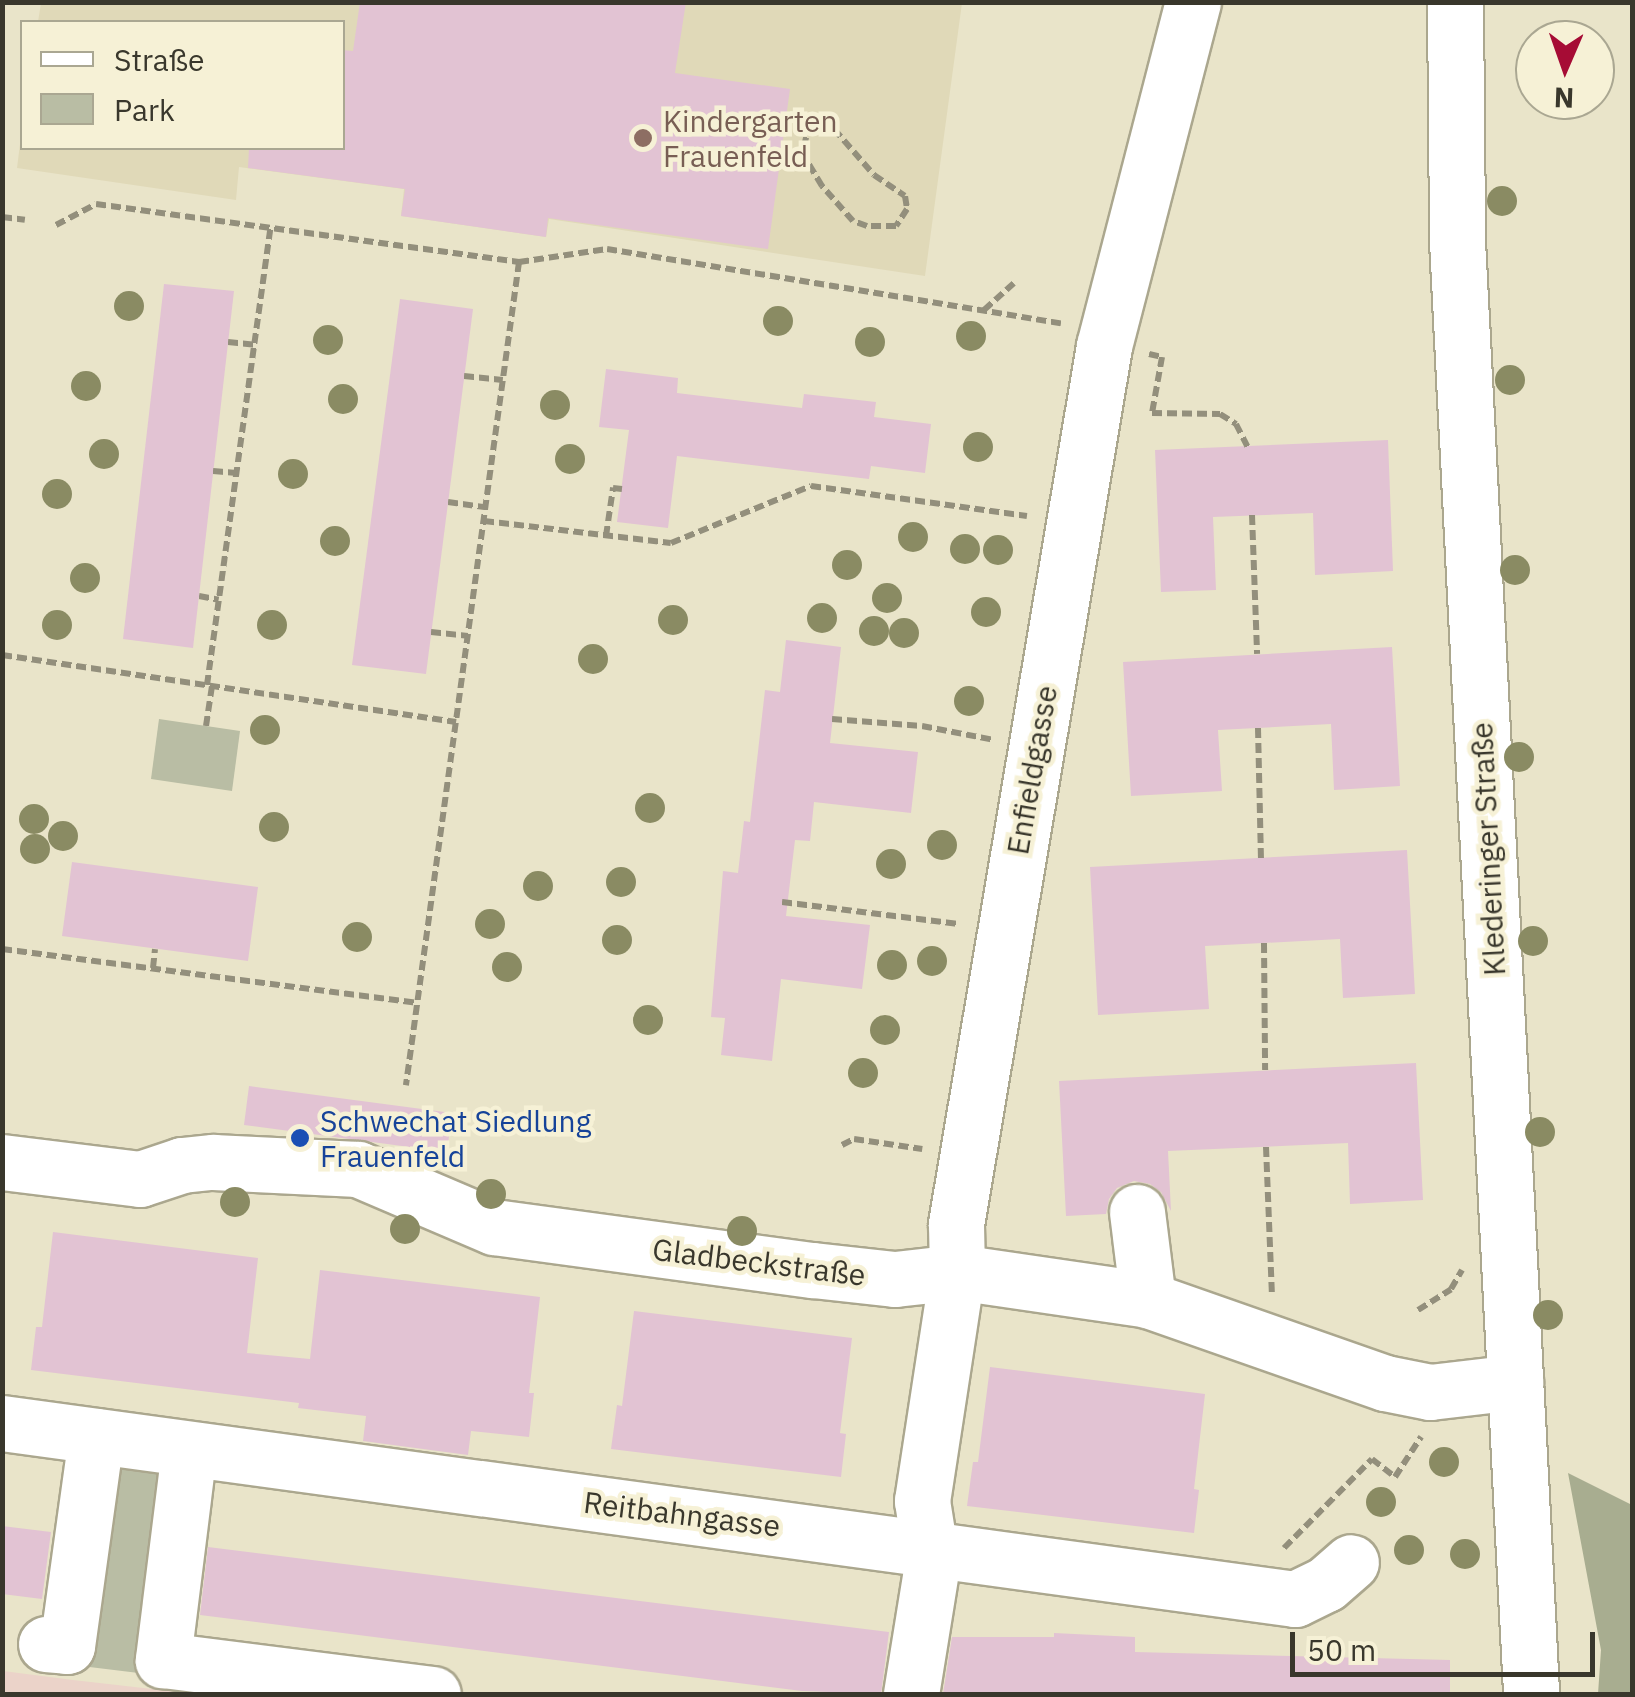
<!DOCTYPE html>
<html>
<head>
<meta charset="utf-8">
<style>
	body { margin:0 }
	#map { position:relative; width:1635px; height:1697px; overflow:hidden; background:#e9e4c9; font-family:"IBM Plex Sans",sans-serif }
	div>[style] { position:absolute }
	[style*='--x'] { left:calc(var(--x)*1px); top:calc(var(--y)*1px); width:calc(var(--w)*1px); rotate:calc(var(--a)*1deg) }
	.industrial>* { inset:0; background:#ebd3c9 }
	.built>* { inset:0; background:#e0d9b8 }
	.green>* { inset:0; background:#b9bda4 }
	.forest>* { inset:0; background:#a8ad90 }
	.building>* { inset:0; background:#e2c3d3 }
	.path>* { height:6px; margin-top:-3px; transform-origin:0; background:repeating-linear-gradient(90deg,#938f7c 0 10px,transparent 0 15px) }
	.roads { filter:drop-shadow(2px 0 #aba78e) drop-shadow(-2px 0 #aba78e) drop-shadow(0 2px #aba78e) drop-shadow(0 -2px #aba78e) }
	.minor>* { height:55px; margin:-27.5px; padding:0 27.5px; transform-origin:27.5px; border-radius:27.5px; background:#fff }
	.trees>* { width:30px; height:30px; margin:-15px; border-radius:50%; background:#8a8b63 }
	.dots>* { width:28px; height:28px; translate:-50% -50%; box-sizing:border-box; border:5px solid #f6f1d6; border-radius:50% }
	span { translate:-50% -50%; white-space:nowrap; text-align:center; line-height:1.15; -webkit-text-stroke:9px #f6f1d6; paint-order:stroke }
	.education-label { font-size:30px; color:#785e54 }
	.left { translate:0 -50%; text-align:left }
	.street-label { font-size:30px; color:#39372c }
	.transit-label { font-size:30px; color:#164399 }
	.frame { position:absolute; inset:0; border:5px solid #39372c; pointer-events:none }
	.legend { position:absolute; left:20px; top:20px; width:325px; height:130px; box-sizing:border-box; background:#f6f1d6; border:2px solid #aaa792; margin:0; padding:12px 18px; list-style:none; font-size:30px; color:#39372c }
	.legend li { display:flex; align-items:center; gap:20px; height:50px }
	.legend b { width:50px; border:2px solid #aaa792 }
	.north { position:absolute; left:1515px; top:20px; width:100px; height:100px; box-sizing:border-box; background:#f6f1d6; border:2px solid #aaa792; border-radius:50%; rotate:182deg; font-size:28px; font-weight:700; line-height:40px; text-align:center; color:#39372c }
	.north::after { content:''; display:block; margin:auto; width:35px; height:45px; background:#a60c35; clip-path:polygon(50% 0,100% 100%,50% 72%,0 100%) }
	.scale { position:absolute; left:1290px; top:1632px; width:305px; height:45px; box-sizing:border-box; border:5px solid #39372c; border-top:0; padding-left:12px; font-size:30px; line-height:35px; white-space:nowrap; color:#39372c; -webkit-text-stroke:8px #f6f1d6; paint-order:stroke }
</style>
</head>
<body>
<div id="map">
	<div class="industrial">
		<div style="clip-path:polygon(3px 1671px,73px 1680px,196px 1694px,3px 1694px)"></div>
	</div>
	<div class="built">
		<div style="clip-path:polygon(41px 3px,962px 3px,925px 276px,549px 219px,546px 237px,401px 216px,404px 189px,239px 167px,236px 200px,17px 168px,22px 128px,22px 148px,342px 148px,342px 22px,38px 22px)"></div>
	</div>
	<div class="green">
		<div style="clip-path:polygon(159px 719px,240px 731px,232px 791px,151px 779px)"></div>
		<div style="clip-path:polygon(100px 1462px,182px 1472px,155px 1675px,73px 1665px)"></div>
	</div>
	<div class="forest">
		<div style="clip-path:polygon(1568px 1473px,1632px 1505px,1632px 1694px,1598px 1694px,1601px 1650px)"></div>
	</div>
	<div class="building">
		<div style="clip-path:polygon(360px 2px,686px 2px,675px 73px,790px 89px,768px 249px,548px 218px,546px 237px,401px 216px,405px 189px,248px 168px,249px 148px,342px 148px,342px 50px,353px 51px)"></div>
		<div style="clip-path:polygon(164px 284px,234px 291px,193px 648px,123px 639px)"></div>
		<div style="clip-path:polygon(400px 299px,473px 309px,426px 674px,352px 665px)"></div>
		<div style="clip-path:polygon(606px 369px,678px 378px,677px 393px,802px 408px,804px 394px,876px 402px,874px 417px,931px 424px,925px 473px,871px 466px,869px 479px,677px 456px,668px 528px,617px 522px,629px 430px,599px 427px)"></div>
		<div style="clip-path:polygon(1388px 440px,1393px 571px,1315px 575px,1313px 513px,1213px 517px,1216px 590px,1161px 592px,1155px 450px)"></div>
		<div style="clip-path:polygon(786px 640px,841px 647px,830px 743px,918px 752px,911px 813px,814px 802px,810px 841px,795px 840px,786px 916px,870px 925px,862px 989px,781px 979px,772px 1061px,721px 1055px,725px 1018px,711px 1017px,723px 871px,738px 873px,744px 821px,750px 822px,765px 690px,780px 692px)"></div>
		<div style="clip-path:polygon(1392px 647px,1400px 786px,1334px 790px,1331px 724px,1218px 730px,1222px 791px,1131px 796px,1123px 662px)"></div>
		<div style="clip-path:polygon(1407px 850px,1415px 994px,1343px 998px,1340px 939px,1205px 946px,1209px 1009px,1098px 1015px,1090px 867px)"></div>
		<div style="clip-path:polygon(72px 862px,258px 887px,248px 961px,62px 936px)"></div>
		<div style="clip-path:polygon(1416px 1063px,1423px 1200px,1350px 1204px,1348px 1143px,1168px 1151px,1171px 1211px,1161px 1192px,1150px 1184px,1134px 1181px,1117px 1188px,1109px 1199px,1106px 1214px,1066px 1216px,1059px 1081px)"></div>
		<div style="clip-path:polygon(249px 1086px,452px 1113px,447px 1152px,244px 1125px)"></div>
		<div style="clip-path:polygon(53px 1232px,258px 1258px,247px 1353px,310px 1359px,320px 1270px,540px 1297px,529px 1393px,534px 1393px,529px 1437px,471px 1431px,468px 1455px,363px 1441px,366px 1416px,298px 1408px,299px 1403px,31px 1370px,36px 1327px,42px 1327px)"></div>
		<div style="clip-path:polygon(634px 1311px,852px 1338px,840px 1433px,846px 1434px,841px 1477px,611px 1449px,617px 1405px,622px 1406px)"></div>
		<div style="clip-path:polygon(990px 1367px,1205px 1394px,1194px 1489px,1199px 1490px,1194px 1533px,967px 1506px,973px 1462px,978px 1462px)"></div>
		<div style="clip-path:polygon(2px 1526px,51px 1532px,42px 1599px,2px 1594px)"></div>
		<div style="clip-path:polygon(208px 1547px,889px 1632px,881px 1694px,802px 1691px,200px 1615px)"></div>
		<div style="clip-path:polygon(1054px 1633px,1135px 1637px,1135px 1652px,1450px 1660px,1450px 1694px,943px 1694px,952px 1637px,1054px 1637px)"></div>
	</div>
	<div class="path">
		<div style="--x:819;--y:121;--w:17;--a:28"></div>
		<div style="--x:834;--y:129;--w:61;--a:49"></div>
		<div style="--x:874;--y:175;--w:37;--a:34"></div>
		<div style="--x:905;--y:196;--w:13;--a:81"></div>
		<div style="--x:907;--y:209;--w:20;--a:123"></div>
		<div style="--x:896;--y:226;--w:29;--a:180"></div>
		<div style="--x:867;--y:226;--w:15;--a:-160"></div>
		<div style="--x:853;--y:221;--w:47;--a:-131.5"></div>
		<div style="--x:822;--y:186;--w:29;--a:-121"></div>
		<div style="--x:807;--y:161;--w:14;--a:-102"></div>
		<div style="--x:804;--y:147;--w:24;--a:-78"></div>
		<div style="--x:809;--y:124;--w:10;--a:-17"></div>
		<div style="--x:2;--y:217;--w:23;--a:7"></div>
		<div style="--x:56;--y:225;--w:45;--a:-27.7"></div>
		<div style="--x:96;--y:204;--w:427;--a:7.8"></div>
		<div style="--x:519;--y:262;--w:831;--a:97.82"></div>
		<div style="--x:519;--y:262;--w:89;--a:-8.4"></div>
		<div style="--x:607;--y:249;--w:460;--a:9.3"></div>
		<div style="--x:984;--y:310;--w:40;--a:-42"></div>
		<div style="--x:228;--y:342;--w:27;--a:6"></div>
		<div style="--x:1149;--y:354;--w:13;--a:13"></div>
		<div style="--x:1162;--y:357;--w:57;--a:100.1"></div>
		<div style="--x:1152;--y:413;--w:68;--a:0.8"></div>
		<div style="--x:1220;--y:414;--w:19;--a:32"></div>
		<div style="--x:1236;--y:424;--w:27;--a:63"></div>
		<div style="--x:464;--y:376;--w:39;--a:6"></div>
		<div style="--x:213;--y:471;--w:24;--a:5"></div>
		<div style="--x:448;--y:502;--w:37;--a:8"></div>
		<div style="--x:1252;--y:515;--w:139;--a:87.9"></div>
		<div style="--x:484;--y:521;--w:188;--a:6.7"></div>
		<div style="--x:671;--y:543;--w:151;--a:-22.2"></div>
		<div style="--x:811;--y:486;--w:218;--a:7.9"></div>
		<div style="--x:606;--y:536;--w:49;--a:-81.7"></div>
		<div style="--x:613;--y:488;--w:9;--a:6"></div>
		<div style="--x:199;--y:596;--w:20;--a:11"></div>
		<div style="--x:431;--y:632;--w:37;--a:6"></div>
		<div style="--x:2;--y:655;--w:459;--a:8.4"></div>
		<div style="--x:207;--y:685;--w:463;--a:-82.1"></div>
		<div style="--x:832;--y:719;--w:90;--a:4.4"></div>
		<div style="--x:922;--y:726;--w:73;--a:11"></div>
		<div style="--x:206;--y:726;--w:40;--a:-81.5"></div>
		<div style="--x:1258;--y:728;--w:130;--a:88.7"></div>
		<div style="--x:782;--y:902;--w:178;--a:7.1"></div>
		<div style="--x:1264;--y:943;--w:127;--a:89.5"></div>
		<div style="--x:2;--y:949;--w:418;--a:7.4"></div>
		<div style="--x:153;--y:968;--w:19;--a:-84"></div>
		<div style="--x:842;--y:1145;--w:13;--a:-27"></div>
		<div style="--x:854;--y:1139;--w:69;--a:8.4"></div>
		<div style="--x:1266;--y:1147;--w:148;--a:87.7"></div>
		<div style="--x:1418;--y:1310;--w:39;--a:-32"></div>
		<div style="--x:1451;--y:1289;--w:22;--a:-60"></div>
		<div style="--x:1284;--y:1548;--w:125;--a:-45.3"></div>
		<div style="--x:1372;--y:1459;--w:29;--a:38"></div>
		<div style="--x:1395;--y:1477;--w:48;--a:-57"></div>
	</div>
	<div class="roads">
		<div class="minor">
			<div style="--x:1455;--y:2;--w:239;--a:89.5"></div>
			<div style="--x:1457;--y:241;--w:1455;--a:87.08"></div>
			<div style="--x:2;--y:1162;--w:139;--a:7"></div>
			<div style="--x:140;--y:1179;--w:44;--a:-18.4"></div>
			<div style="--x:182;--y:1165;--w:31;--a:-6"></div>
			<div style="--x:213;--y:1162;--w:145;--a:2.8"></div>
			<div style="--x:358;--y:1169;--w:148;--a:23.1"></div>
			<div style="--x:494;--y:1227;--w:322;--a:7.7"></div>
			<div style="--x:813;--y:1270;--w:82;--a:6.3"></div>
			<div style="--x:895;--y:1279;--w:62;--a:-6.4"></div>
			<div style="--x:957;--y:1272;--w:193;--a:8.3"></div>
			<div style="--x:1148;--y:1300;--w:251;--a:19.3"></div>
			<div style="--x:1385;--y:1383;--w:46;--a:11.3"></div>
			<div style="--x:1430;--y:1392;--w:86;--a:-6.7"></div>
			<div style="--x:1137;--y:1212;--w:89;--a:82.9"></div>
			<div style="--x:2;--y:1423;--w:1305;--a:7.75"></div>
			<div style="--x:1295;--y:1599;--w:34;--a:-26"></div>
			<div style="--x:1326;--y:1584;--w:33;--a:-41"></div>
			<div style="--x:189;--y:1450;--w:212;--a:97.1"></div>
			<div style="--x:163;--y:1660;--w:272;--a:7.2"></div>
			<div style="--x:46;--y:1644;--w:21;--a:5"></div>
			<div style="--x:67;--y:1646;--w:212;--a:-82.1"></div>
			<div style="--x:911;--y:1694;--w:132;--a:-80.8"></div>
			<div style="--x:932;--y:1564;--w:64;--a:-99"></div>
			<div style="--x:922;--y:1501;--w:232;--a:-81.3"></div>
			<div style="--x:957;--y:1272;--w:48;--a:-91.2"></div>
			<div style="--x:956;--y:1224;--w:890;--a:-80.43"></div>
			<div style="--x:1104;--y:346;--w:355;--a:-75.5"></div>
		</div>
	</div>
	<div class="trees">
		<div style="left:1502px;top:201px"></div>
		<div style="left:129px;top:306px"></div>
		<div style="left:778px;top:321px"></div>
		<div style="left:971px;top:336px"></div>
		<div style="left:328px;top:340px"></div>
		<div style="left:870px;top:342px"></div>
		<div style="left:1510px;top:380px"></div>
		<div style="left:86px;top:386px"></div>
		<div style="left:343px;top:399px"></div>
		<div style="left:555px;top:405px"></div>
		<div style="left:978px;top:447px"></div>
		<div style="left:104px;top:454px"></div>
		<div style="left:570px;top:459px"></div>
		<div style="left:293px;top:474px"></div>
		<div style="left:57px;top:494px"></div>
		<div style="left:913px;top:537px"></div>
		<div style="left:335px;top:541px"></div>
		<div style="left:965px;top:549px"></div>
		<div style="left:998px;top:550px"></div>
		<div style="left:847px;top:565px"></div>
		<div style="left:1515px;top:570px"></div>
		<div style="left:85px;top:578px"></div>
		<div style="left:887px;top:598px"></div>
		<div style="left:986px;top:612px"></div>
		<div style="left:822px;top:618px"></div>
		<div style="left:673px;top:620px"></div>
		<div style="left:57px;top:625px"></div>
		<div style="left:272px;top:625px"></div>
		<div style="left:874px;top:631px"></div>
		<div style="left:904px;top:633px"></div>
		<div style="left:593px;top:659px"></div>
		<div style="left:969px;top:701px"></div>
		<div style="left:265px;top:730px"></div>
		<div style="left:1519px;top:757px"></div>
		<div style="left:650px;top:808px"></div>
		<div style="left:34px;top:819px"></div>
		<div style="left:274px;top:827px"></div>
		<div style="left:63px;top:836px"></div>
		<div style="left:942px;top:845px"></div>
		<div style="left:35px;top:849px"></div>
		<div style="left:891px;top:864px"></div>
		<div style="left:621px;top:882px"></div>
		<div style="left:538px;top:886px"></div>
		<div style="left:490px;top:924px"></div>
		<div style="left:357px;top:937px"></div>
		<div style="left:617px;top:940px"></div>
		<div style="left:1533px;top:941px"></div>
		<div style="left:932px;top:961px"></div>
		<div style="left:892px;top:965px"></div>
		<div style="left:507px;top:967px"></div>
		<div style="left:648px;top:1020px"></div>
		<div style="left:885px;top:1030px"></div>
		<div style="left:863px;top:1073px"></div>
		<div style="left:1540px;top:1132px"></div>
		<div style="left:491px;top:1194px"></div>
		<div style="left:235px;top:1202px"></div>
		<div style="left:405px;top:1229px"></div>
		<div style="left:742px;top:1231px"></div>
		<div style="left:1548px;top:1315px"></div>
		<div style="left:1444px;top:1462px"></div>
		<div style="left:1381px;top:1502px"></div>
		<div style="left:1409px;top:1550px"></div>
		<div style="left:1465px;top:1554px"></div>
	</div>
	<div class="dots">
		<div style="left:643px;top:138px;background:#8d6e63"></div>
		<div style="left:300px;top:1138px;background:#1a4fb4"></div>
	</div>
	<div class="education-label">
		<span class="left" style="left:663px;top:138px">Kindergarten<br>Frauenfeld</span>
	</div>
	<div class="street-label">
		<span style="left:1032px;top:770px;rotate:-80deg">Enfieldgasse</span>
		<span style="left:1488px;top:849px;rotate:-93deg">Klederinger Straße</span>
		<span style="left:759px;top:1262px;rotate:7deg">Gladbeckstraße</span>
		<span style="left:682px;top:1514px;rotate:7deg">Reitbahngasse</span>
	</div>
	<div class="transit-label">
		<span class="left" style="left:320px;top:1138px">Schwechat Siedlung<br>Frauenfeld</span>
	</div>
	<div class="frame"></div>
	<ul class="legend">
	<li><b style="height:12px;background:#fff"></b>Straße</li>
	<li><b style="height:28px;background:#b9bda4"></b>Park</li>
	</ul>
	<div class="north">N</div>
	<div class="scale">50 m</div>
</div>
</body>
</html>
